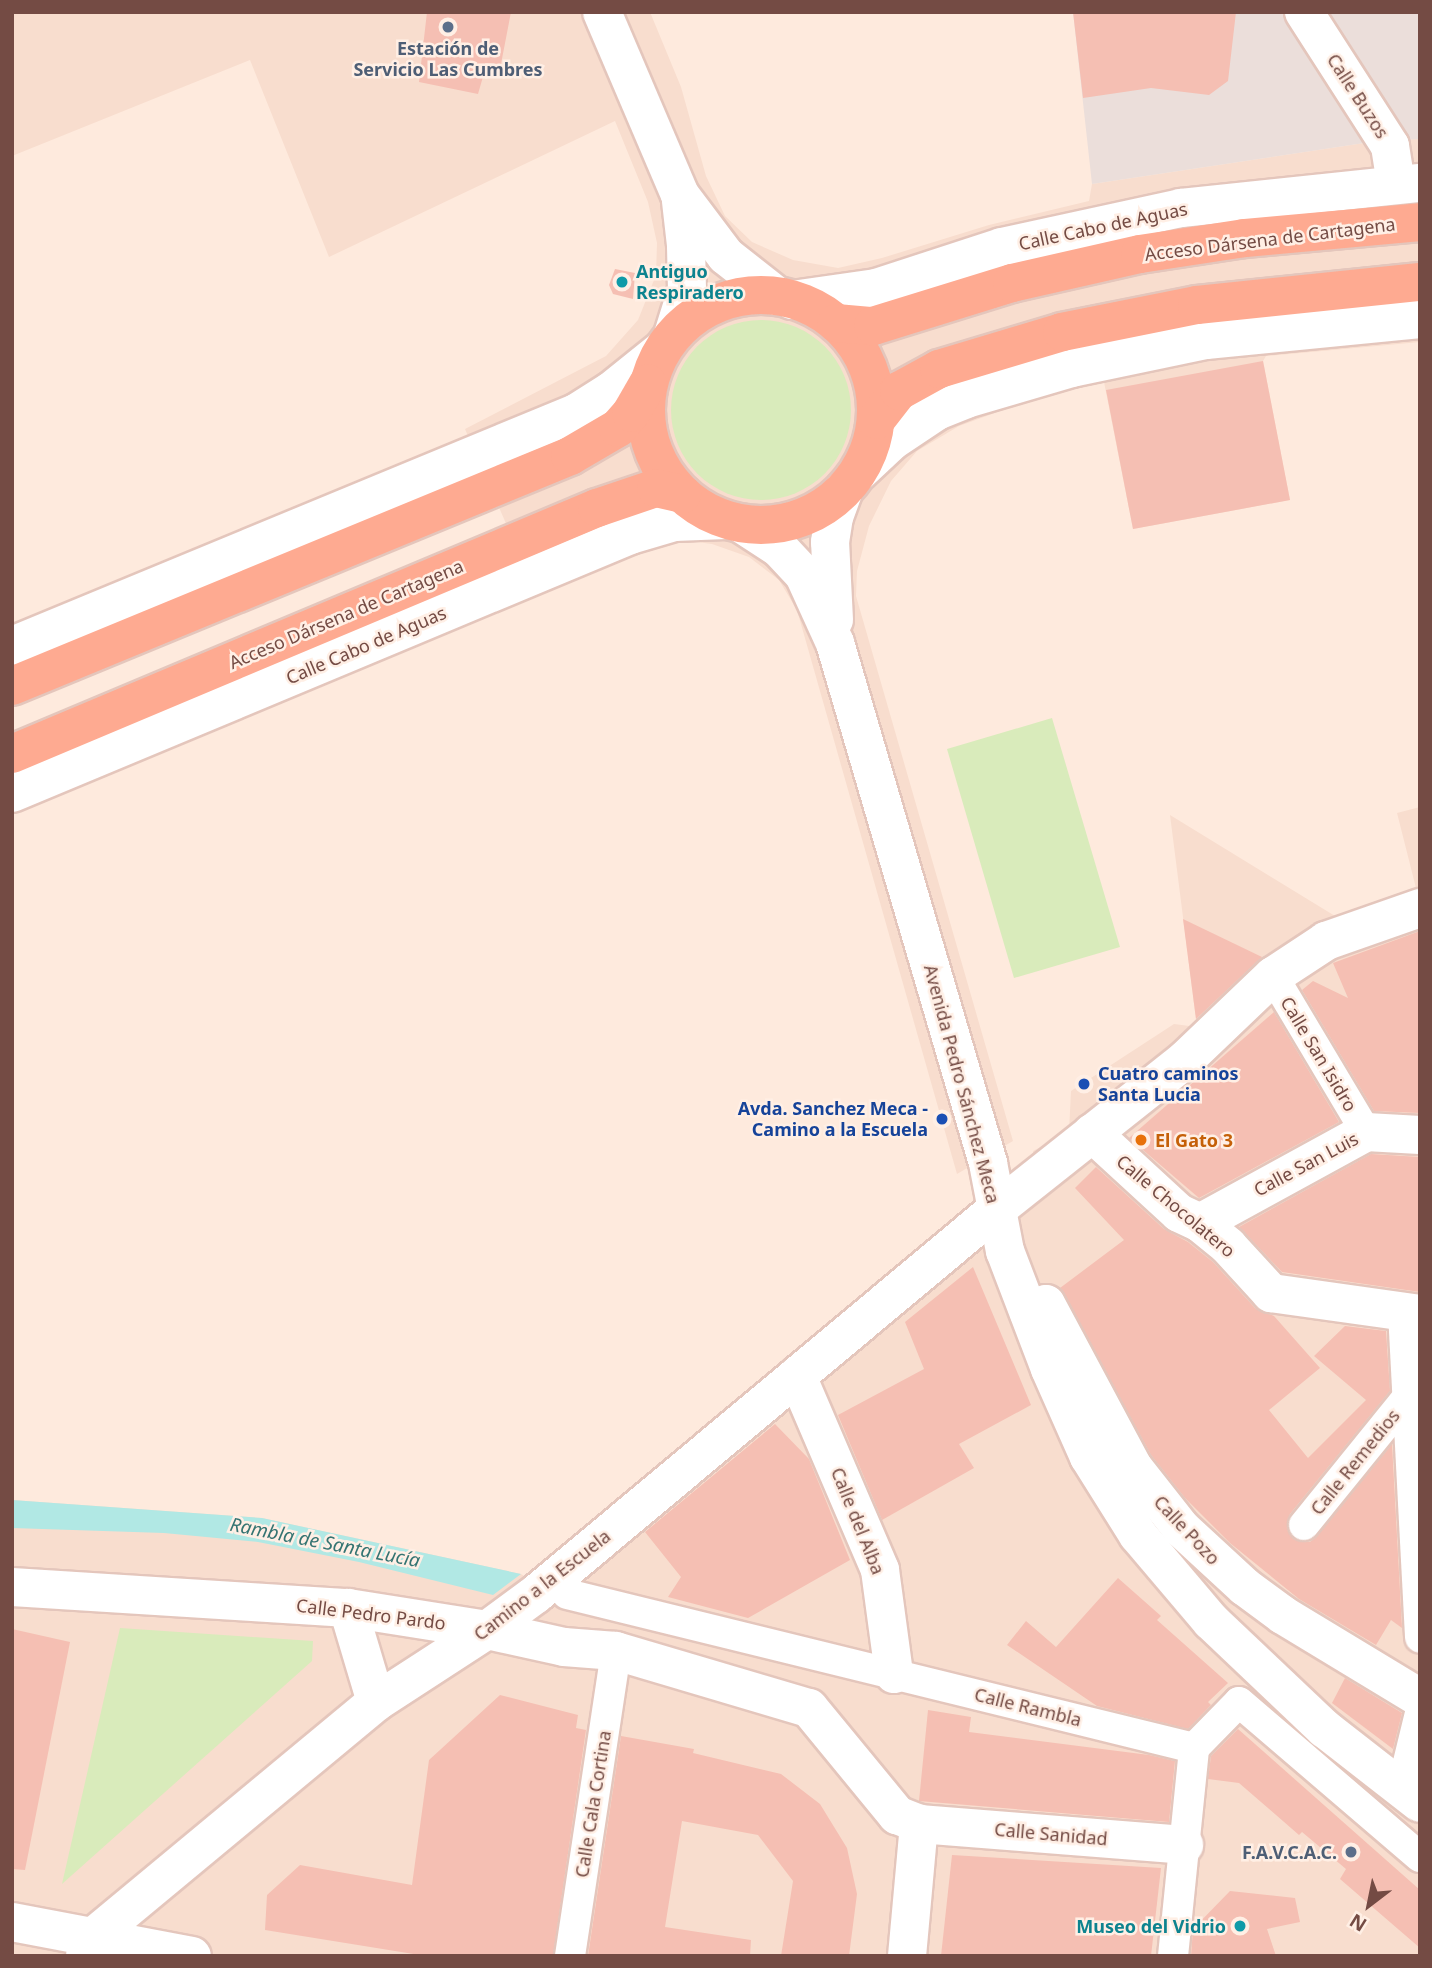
<!DOCTYPE html>
<html>
<head>
<meta charset="utf-8">
<style>
	body { margin:0 }
	#map { position:relative; width:1432px; height:1968px; overflow:hidden; background:#feeadd; font-family:"Noto Sans",sans-serif }
	div>[style] { position:absolute }
	[style*='--x'] { left:calc(var(--x)*1px); top:calc(var(--y)*1px); width:calc(var(--w)*1px); rotate:calc(var(--a)*1deg) }
	.residential>* { inset:0; background:#f8ddce }
	.industrial>* { inset:0; background:#ebdeda }
	.green>* { inset:0; background:#d9ebbb }
	.round { border-radius:50% }
	.water>* { inset:0; background:#b1e8e4 }
	.building>* { inset:0; background:#f5bfb3 }
	.roads { filter:drop-shadow(2px 0 #e4c6bc) drop-shadow(-2px 0 #e4c6bc) drop-shadow(0 2px #e4c6bc) drop-shadow(0 -2px #e4c6bc) }
	.pedestrian>* { height:30px; margin:-15px; padding:0 15px; transform-origin:15px; border-radius:15px; background:#fff }
	.minor>* { height:38px; margin:-19px; padding:0 19px; transform-origin:19px; border-radius:19px; background:#fff }
	.tertiary>* { height:38px; margin:-19px; padding:0 19px; transform-origin:19px; border-radius:19px; background:#fff }
	.secondary>* { height:38px; margin:-19px; padding:0 19px; transform-origin:19px; border-radius:19px; background:#fff }
	.trunk>* { height:38px; margin:-19px; padding:0 19px; transform-origin:19px; border-radius:19px; background:#feaa91 }
	.trunk>.ring { margin:-19px; padding:0; box-sizing:content-box; background:none; border:38px solid #feaa91; border-radius:50% }
	.dots>* { width:19px; height:19px; translate:-50% -50%; box-sizing:border-box; border:4px solid #ffefe5; border-radius:50% }
	span { translate:-50% -50%; white-space:nowrap; text-align:center; line-height:1.15; -webkit-text-stroke:5px #ffefe5; paint-order:stroke }
	.service-label { font-size:18px; color:#4e5e75; font-weight:700 }
	.right { translate:-100% -50%; text-align:right }
	.street-label { font-size:18px; color:#744b44 }
	.culture-label { font-size:18px; color:#0d838f; font-weight:700 }
	.left { translate:0 -50%; text-align:left }
	.transit-label { font-size:18px; color:#164399; font-weight:700 }
	.food-label { font-size:18px; color:#c56008; font-weight:700 }
	.water-label { font-size:19px; color:#357472; font-style:italic }
	.frame { position:absolute; inset:0; border:14px solid #744b44; pointer-events:none }
	.north { position:absolute; left:1334px; top:1870px; width:70px; height:70px; -webkit-text-stroke:5px #ffefe5; paint-order:stroke; rotate:212deg; font-size:19px; font-weight:700; line-height:28px; text-align:center; color:#744b44 }
	.north::after { content:''; display:block; margin:auto; width:24px; height:32px; background:#744b44; clip-path:polygon(50% 0,100% 100%,50% 72%,0 100%) }
</style>
</head>
<body>
<div id="map">
	<div class="residential">
		<div style="clip-path:polygon(12px 12px,650px 12px,681px 87px,706px 176px,725px 216px,752px 242px,793px 260px,838px 268px,882px 258px,989px 225px,1089px 201px,1092px 184px,1371px 142px,1420px 139px,1420px 342px,1266px 356px,1263px 361px,1290px 500px,1133px 529px,1104px 382px,1033px 399px,959px 426px,917px 451px,891px 481px,869px 526px,857px 571px,856px 596px,1013px 1141px,957px 1174px,797px 610px,779px 580px,749px 557px,712px 544px,682px 540px,650px 544px,537px 595px,465px 429px,606px 356px,638px 320px,656px 275px,657px 243px,648px 202px,615px 121px,329px 257px,250px 60px,12px 156px)"></div>
		<div style="clip-path:polygon(1420px 807px,1420px 1956px,12px 1956px,12px 1500px,262px 1518px,521px 1574px,543px 1588px,1035px 1181px,1033px 1151px,1069px 1132px,1071px 1091px,1174px 1024px,1197px 1027px,1170px 815px,1335px 916px,1416px 888px,1397px 813px)"></div>
	</div>
	<div class="industrial">
		<div style="clip-path:polygon(1073px 12px,1420px 12px,1420px 139px,1371px 142px,1092px 184px)"></div>
	</div>
	<div class="green">
		<div class="round" style="left:671px;top:320px;width:180px;height:180px"></div>
		<div style="clip-path:polygon(1052px 718px,1120px 947px,1014px 978px,947px 749px)"></div>
		<div style="clip-path:polygon(120px 1628px,313px 1641px,312px 1661px,62px 1884px)"></div>
	</div>
	<div class="water">
		<div style="clip-path:polygon(12px 1500px,262px 1518px,521px 1574px,493px 1595px,359px 1562px,258px 1542px,164px 1533px,12px 1528px)"></div>
	</div>
	<div class="building">
		<div style="clip-path:polygon(427px 12px,511px 12px,501px 64px,487px 63px,478px 94px,419px 82px)"></div>
		<div style="clip-path:polygon(1073px 12px,1236px 12px,1228px 81px,1209px 95px,1151px 88px,1083px 98px)"></div>
		<div style="clip-path:polygon(615px 269px,635px 273px,633px 299px,613px 294px,609px 285px)"></div>
		<div style="clip-path:polygon(1263px 361px,1290px 500px,1133px 529px,1106px 390px)"></div>
		<div style="clip-path:polygon(1183px 919px,1262px 957px,1196px 1019px)"></div>
		<div style="clip-path:polygon(1420px 931px,1420px 1113px,1374px 1111px,1302px 990px,1313px 981px,1348px 998px,1333px 963px)"></div>
		<div style="clip-path:polygon(1274px 1012px,1339px 1122px,1199px 1198px,1129px 1138px)"></div>
		<div style="clip-path:polygon(1371px 1154px,1420px 1157px,1420px 1292px,1282px 1272px,1239px 1227px)"></div>
		<div style="clip-path:polygon(1096px 1167px,1164px 1229px,1188px 1242px,1213px 1262px,1255px 1308px,1274px 1316px,1320px 1368px,1269px 1410px,1308px 1458px,1366px 1400px,1314px 1356px,1345px 1326px,1386px 1331px,1390px 1391px,1290px 1514px,1287px 1523px,1294px 1539px,1310px 1542px,1317px 1536px,1392px 1444px,1402px 1628px,1391px 1620px,1376px 1645px,1299px 1599px,1230px 1543px,1185px 1498px,1151px 1455px,1060px 1288px,1124px 1240px,1075px 1188px)"></div>
		<div style="clip-path:polygon(973px 1267px,1031px 1405px,959px 1444px,974px 1468px,882px 1520px,838px 1415px,924px 1369px,905px 1322px)"></div>
		<div style="clip-path:polygon(775px 1424px,809px 1459px,850px 1560px,748px 1618px,668px 1597px,681px 1577px,645px 1532px)"></div>
		<div style="clip-path:polygon(1118px 1578px,1161px 1616px,1157px 1620px,1228px 1683px,1208px 1702px,1211px 1705px,1188px 1729px,1097px 1706px,1007px 1645px,1026px 1621px,1056px 1647px)"></div>
		<div style="clip-path:polygon(12px 1629px,70px 1642px,25px 1870px,12px 1869px)"></div>
		<div style="clip-path:polygon(1345px 1678px,1402px 1713px,1393px 1749px,1332px 1703px)"></div>
		<div style="clip-path:polygon(500px 1695px,578px 1715px,576px 1728px,586px 1730px,553px 1956px,426px 1956px,265px 1930px,267px 1895px,300px 1865px,412px 1885px,429px 1760px)"></div>
		<div style="clip-path:polygon(928px 1710px,971px 1717px,969px 1732px,1149px 1755px,1175px 1761px,1169px 1822px,919px 1801px)"></div>
		<div style="clip-path:polygon(1238px 1729px,1420px 1890px,1420px 1948px,1340px 1879px,1346px 1869px,1302px 1832px,1299px 1835px,1239px 1783px,1208px 1779px,1211px 1756px)"></div>
		<div style="clip-path:polygon(621px 1736px,694px 1749px,693px 1753px,781px 1774px,820px 1804px,847px 1848px,857px 1894px,849px 1956px,781px 1956px,793px 1881px,758px 1835px,682px 1821px,665px 1927px,751px 1940px,750px 1956px,588px 1956px)"></div>
		<div style="clip-path:polygon(952px 1855px,1161px 1868px,1151px 1956px,941px 1956px)"></div>
		<div style="clip-path:polygon(1230px 1891px,1295px 1898px,1300px 1922px,1267px 1929px,1276px 1956px,1191px 1956px,1193px 1929px)"></div>
	</div>
	<div class="roads">
		<div class="pedestrian">
			<div style="--x:1273;--y:976;--w:182;--a:59.2"></div>
			<div style="--x:1403;--y:1312;--w:326;--a:87"></div>
			<div style="--x:1304;--y:1525;--w:162;--a:-51"></div>
			<div style="--x:567;--y:1594;--w:646;--a:13.8"></div>
			<div style="--x:1194;--y:1748;--w:64;--a:-45.6"></div>
			<div style="--x:1239;--y:1702;--w:238;--a:40.6"></div>
			<div style="--x:1401;--y:1791;--w:80;--a:-76.3"></div>
			<div style="--x:570;--y:1956;--w:308;--a:-81.4"></div>
			<div style="--x:1173;--y:1956;--w:209;--a:-84.2"></div>
		</div>
		<div class="minor">
			<div style="--x:1304;--y:12;--w:159;--a:57.3"></div>
			<div style="--x:1390;--y:146;--w:39;--a:81"></div>
			<div style="--x:792;--y:300;--w:85;--a:-8.1"></div>
			<div style="--x:876;--y:288;--w:133;--a:-18"></div>
			<div style="--x:1002;--y:247;--w:183;--a:-12.3"></div>
			<div style="--x:1181;--y:208;--w:240;--a:-6"></div>
			<div style="--x:859;--y:472;--w:45;--a:-43.2"></div>
			<div style="--x:892;--y:441;--w:54;--a:-33.7"></div>
			<div style="--x:937;--y:411;--w:31;--a:-22"></div>
			<div style="--x:966;--y:399;--w:110;--a:-16.3"></div>
			<div style="--x:1072;--y:368;--w:137;--a:-11.8"></div>
			<div style="--x:1206;--y:340;--w:215;--a:-5.6"></div>
			<div style="--x:12;--y:646;--w:610;--a:-22.45"></div>
			<div style="--x:576;--y:413;--w:41;--a:-32.2"></div>
			<div style="--x:611;--y:391;--w:65;--a:-38.8"></div>
			<div style="--x:12;--y:793;--w:670;--a:-22.66"></div>
			<div style="--x:630;--y:535;--w:46;--a:-16.5"></div>
			<div style="--x:674;--y:522;--w:52;--a:-2.2"></div>
			<div style="--x:1092;--y:1133;--w:118;--a:42.6"></div>
			<div style="--x:1179;--y:1213;--w:23;--a:25"></div>
			<div style="--x:1200;--y:1223;--w:36;--a:39"></div>
			<div style="--x:1228;--y:1246;--w:64;--a:47.5"></div>
			<div style="--x:1271;--y:1293;--w:150;--a:8"></div>
			<div style="--x:1200;--y:1223;--w:189;--a:-28.7"></div>
			<div style="--x:1366;--y:1132;--w:54;--a:3.2"></div>
			<div style="--x:1029;--y:1313;--w:19;--a:-28"></div>
			<div style="--x:1046;--y:1304;--w:185;--a:61.9"></div>
			<div style="--x:1133;--y:1467;--w:78;--a:51.8"></div>
			<div style="--x:1181;--y:1528;--w:87;--a:42.7"></div>
			<div style="--x:1245;--y:1587;--w:47;--a:36.4"></div>
			<div style="--x:1283;--y:1615;--w:160;--a:31.2"></div>
			<div style="--x:797;--y:1376;--w:211;--a:66.8"></div>
			<div style="--x:880;--y:1570;--w:105;--a:82.3"></div>
			<div style="--x:12;--y:1587;--w:337;--a:3.6"></div>
			<div style="--x:348;--y:1608;--w:141;--a:9"></div>
			<div style="--x:487;--y:1630;--w:79;--a:12.4"></div>
			<div style="--x:564;--y:1647;--w:52;--a:4.4"></div>
			<div style="--x:616;--y:1651;--w:201;--a:16.5"></div>
			<div style="--x:809;--y:1708;--w:139;--a:50.6"></div>
			<div style="--x:897;--y:1815;--w:24;--a:22"></div>
			<div style="--x:919;--y:1824;--w:266;--a:4.5"></div>
			<div style="--x:348;--y:1608;--w:98;--a:73.4"></div>
			<div style="--x:12;--y:1922;--w:183;--a:10.7"></div>
			<div style="--x:85;--y:1956;--w:21;--a:-67"></div>
			<div style="--x:93;--y:1937;--w:368;--a:-39.7"></div>
			<div style="--x:376;--y:1702;--w:132;--a:-33"></div>
			<div style="--x:487;--y:1630;--w:61;--a:-36.3"></div>
			<div style="--x:536;--y:1594;--w:601;--a:-39.87"></div>
			<div style="--x:907;--y:1956;--w:133;--a:-84.8"></div>
		</div>
		<div class="tertiary">
			<div style="--x:742;--y:524;--w:44;--a:33"></div>
			<div style="--x:779;--y:548;--w:37;--a:47"></div>
			<div style="--x:804;--y:575;--w:75;--a:65.5"></div>
			<div style="--x:835;--y:643;--w:542;--a:73.6"></div>
			<div style="--x:988;--y:1163;--w:90;--a:79.1"></div>
			<div style="--x:1005;--y:1251;--w:126;--a:69.1"></div>
			<div style="--x:1050;--y:1369;--w:96;--a:66.1"></div>
			<div style="--x:1089;--y:1457;--w:92;--a:57.9"></div>
			<div style="--x:1138;--y:1535;--w:113;--a:49.7"></div>
			<div style="--x:1211;--y:1621;--w:157;--a:43.5"></div>
			<div style="--x:1325;--y:1729;--w:120;--a:37.9"></div>
			<div style="--x:834;--y:620;--w:78;--a:-92.9"></div>
			<div style="--x:830;--y:542;--w:25;--a:-81"></div>
			<div style="--x:834;--y:517;--w:29;--a:-70"></div>
			<div style="--x:997;--y:1209;--w:240;--a:-38.4"></div>
			<div style="--x:1185;--y:1060;--w:122;--a:-43.7"></div>
			<div style="--x:1273;--y:976;--w:64;--a:-33.4"></div>
			<div style="--x:1326;--y:941;--w:100;--a:-19.3"></div>
		</div>
		<div class="secondary">
			<div style="--x:602;--y:12;--w:199;--a:66.9"></div>
			<div style="--x:680;--y:195;--w:76;--a:53"></div>
			<div style="--x:726;--y:256;--w:65;--a:38.1"></div>
			<div style="--x:673;--y:335;--w:47;--a:-72.7"></div>
			<div style="--x:687;--y:290;--w:45;--a:-91.3"></div>
			<div style="--x:686;--y:245;--w:44;--a:-96.5"></div>
		</div>
		<div class="trunk">
			<div class="ring" style="left:646px;top:295px;width:192px;height:192px"></div>
			<div style="--x:836;--y:323;--w:37;--a:5"></div>
			<div style="--x:873;--y:326;--w:145;--a:-17.2"></div>
			<div style="--x:1012;--y:283;--w:131;--a:-12.8"></div>
			<div style="--x:1140;--y:254;--w:106;--a:-8.7"></div>
			<div style="--x:1245;--y:238;--w:176;--a:-5.2"></div>
			<div style="--x:876;--y:420;--w:37;--a:-52"></div>
			<div style="--x:899;--y:391;--w:46;--a:-28.8"></div>
			<div style="--x:939;--y:369;--w:128;--a:-16.7"></div>
			<div style="--x:1062;--y:332;--w:138;--a:-11.3"></div>
			<div style="--x:1197;--y:305;--w:224;--a:-5.9"></div>
			<div style="--x:12;--y:686;--w:604;--a:-22.4"></div>
			<div style="--x:570;--y:456;--w:56;--a:-30.3"></div>
			<div style="--x:618;--y:428;--w:20;--a:-49"></div>
			<div style="--x:631;--y:413;--w:34;--a:-60"></div>
			<div style="--x:12;--y:754;--w:635;--a:-22.81"></div>
			<div style="--x:597;--y:508;--w:62;--a:-18.7"></div>
			<div style="--x:656;--y:488;--w:27;--a:13"></div>
		</div>
	</div>
	<div class="dots">
		<div style="left:448px;top:27px;background:#5c6f8a"></div>
		<div style="left:622px;top:282px;background:#0f9aa8"></div>
		<div style="left:1084px;top:1084px;background:#1a4fb4"></div>
		<div style="left:942px;top:1119px;background:#1a4fb4"></div>
		<div style="left:1141px;top:1140px;background:#e8710a"></div>
		<div style="left:1351px;top:1852px;background:#5c6f8a"></div>
		<div style="left:1240px;top:1926px;background:#0f9aa8"></div>
	</div>
	<div class="service-label">
		<span style="left:448px;top:59px">Estación de<br>Servicio Las Cumbres</span>
		<span class="right" style="left:1337px;top:1852px">F.A.V.C.A.C.</span>
	</div>
	<div class="street-label">
		<span style="left:1358px;top:96px;rotate:57deg">Calle Buzos</span>
		<span style="left:1103px;top:226px;rotate:-12deg">Calle Cabo de Aguas</span>
		<span style="left:1270px;top:239px;rotate:-7deg">Acceso Dársena de Cartagena</span>
		<span style="left:346px;top:614px;rotate:-23deg">Acceso Dársena de Cartagena</span>
		<span style="left:366px;top:645px;rotate:-23deg">Calle Cabo de Aguas</span>
		<span style="left:1319px;top:1054px;rotate:59deg">Calle San Isidro</span>
		<span style="left:962px;top:1084px;rotate:75deg">Avenida Pedro Sánchez Meca</span>
		<span style="left:1306px;top:1164px;rotate:-28deg">Calle San Luis</span>
		<span style="left:1176px;top:1206px;rotate:40deg">Calle Chocolatero</span>
		<span style="left:1355px;top:1462px;rotate:-51deg">Calle Remedios</span>
		<span style="left:858px;top:1521px;rotate:68deg">Calle del Alba</span>
		<span style="left:1187px;top:1530px;rotate:47deg">Calle Pozo</span>
		<span style="left:542px;top:1585px;rotate:-38deg">Camino a la Escuela</span>
		<span style="left:371px;top:1614px;rotate:7deg">Calle Pedro Pardo</span>
		<span style="left:1028px;top:1707px;rotate:14deg">Calle Rambla</span>
		<span style="left:593px;top:1804px;rotate:-81deg">Calle Cala Cortina</span>
		<span style="left:1051px;top:1834px;rotate:5deg">Calle Sanidad</span>
	</div>
	<div class="culture-label">
		<span class="left" style="left:636px;top:282px">Antiguo<br>Respiradero</span>
		<span class="right" style="left:1226px;top:1926px">Museo del Vidrio</span>
	</div>
	<div class="transit-label">
		<span class="left" style="left:1098px;top:1084px">Cuatro caminos<br>Santa Lucia</span>
		<span class="right" style="left:928px;top:1119px">Avda. Sanchez Meca -<br>Camino a la Escuela</span>
	</div>
	<div class="food-label">
		<span class="left" style="left:1155px;top:1140px">El Gato 3</span>
	</div>
	<div class="water-label">
		<span style="left:325px;top:1543px;rotate:11deg">Rambla de Santa Lucía</span>
	</div>
	<div class="frame"></div>
	<div class="north">N</div>
</div>
</body>
</html>
